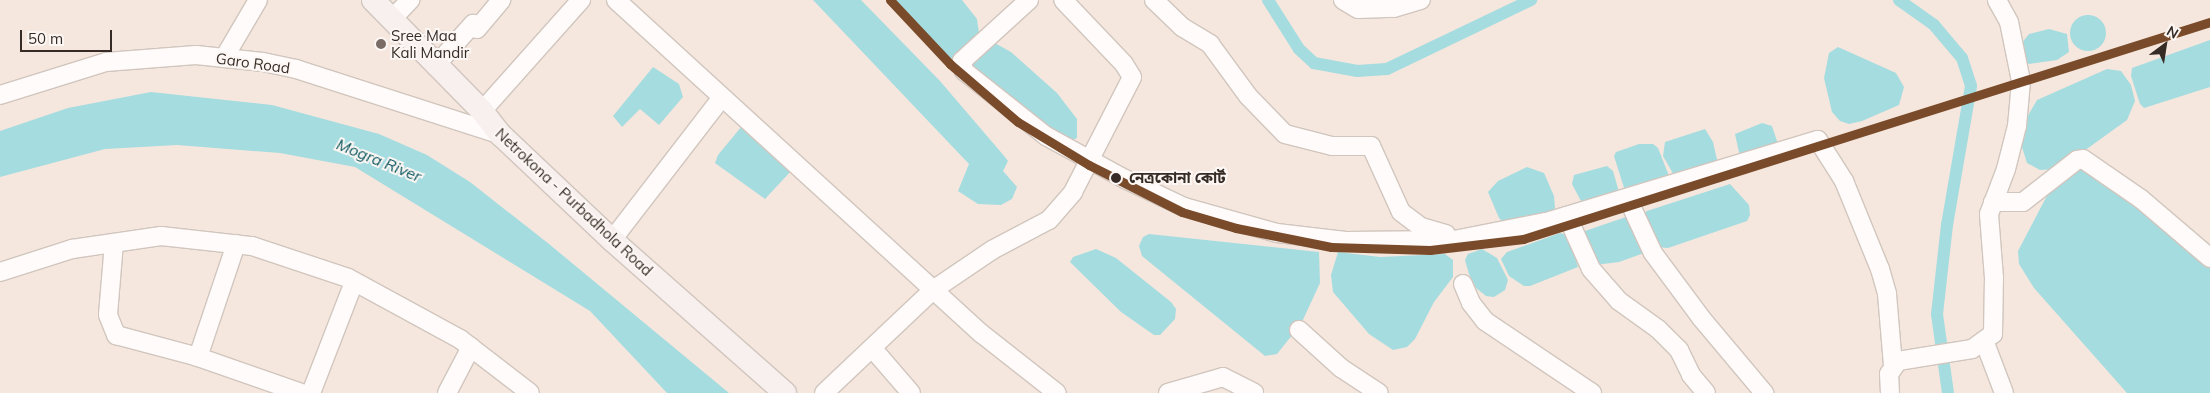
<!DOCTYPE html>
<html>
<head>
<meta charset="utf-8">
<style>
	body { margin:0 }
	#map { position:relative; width:2210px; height:393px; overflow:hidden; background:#f5e7dd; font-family:Mulish,"Noto Sans Bengali",sans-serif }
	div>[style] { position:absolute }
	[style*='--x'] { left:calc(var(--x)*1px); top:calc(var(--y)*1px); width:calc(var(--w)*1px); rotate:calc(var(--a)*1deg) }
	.water>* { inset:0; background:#a5dce0 }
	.round { border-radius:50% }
	.canal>* { height:12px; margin:-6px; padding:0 6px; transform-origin:6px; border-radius:6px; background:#a5dce0 }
	.roads { filter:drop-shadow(1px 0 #d1c6be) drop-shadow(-1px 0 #d1c6be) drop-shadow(0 1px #d1c6be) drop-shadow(0 -1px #d1c6be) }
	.minor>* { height:18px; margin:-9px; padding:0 9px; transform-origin:9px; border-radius:9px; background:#fefbfa }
	.major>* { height:22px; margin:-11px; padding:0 11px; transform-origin:11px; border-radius:11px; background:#f7f0ef }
	.rail-1>* { height:9px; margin:-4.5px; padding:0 4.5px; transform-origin:4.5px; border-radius:4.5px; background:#7a4b2a }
	.dots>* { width:14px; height:14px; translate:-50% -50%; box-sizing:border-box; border:2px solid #fcf7f4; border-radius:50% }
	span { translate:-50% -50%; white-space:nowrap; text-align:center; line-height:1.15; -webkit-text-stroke:4px #fcf7f4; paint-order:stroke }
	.poi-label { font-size:15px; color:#362c25 }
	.left { translate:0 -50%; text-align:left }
	.street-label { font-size:15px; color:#362c25 }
	.stop-label { font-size:15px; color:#362c25; font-weight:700 }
	.water-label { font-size:16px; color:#05545c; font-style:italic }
	.north { position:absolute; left:2140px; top:20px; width:50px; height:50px; -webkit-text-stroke:4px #fcf7f4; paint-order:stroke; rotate:31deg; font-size:14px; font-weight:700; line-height:20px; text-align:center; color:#362c25 }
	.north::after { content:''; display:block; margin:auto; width:18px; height:22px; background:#362c25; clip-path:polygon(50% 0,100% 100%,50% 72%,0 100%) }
	.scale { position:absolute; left:20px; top:30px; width:92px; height:22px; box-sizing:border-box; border:2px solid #362c25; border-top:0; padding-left:6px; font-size:15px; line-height:18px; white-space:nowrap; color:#362c25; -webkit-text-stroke:4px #fcf7f4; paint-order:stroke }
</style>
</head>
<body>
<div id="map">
	<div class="water">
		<div style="clip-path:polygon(813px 0,861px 0,940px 81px,1005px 157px,1008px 161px,1003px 171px,1017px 187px,1012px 199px,1001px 205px,978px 204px,958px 191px,969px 164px)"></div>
		<div style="clip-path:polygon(895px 0,962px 0,977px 19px,979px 33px,956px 57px,950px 59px)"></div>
		<div class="round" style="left:2070px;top:15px;width:36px;height:36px"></div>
		<div style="clip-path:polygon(2049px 29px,2067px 34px,2069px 52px,2057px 60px,2029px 64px,2023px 59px,2021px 44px,2029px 34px)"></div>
		<div style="clip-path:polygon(2210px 40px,2210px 87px,2144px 108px,2140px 104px,2131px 76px,2132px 68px)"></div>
		<div style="clip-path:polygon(993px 42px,1011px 52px,1057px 93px,1077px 119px,1077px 138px,1068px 142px,970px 74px,970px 63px)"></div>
		<div style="clip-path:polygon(1838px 47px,1896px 73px,1904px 87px,1899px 105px,1862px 121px,1849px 124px,1840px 121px,1832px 112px,1824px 78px,1829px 53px)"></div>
		<div style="clip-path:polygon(653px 67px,679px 84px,683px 97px,659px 125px,640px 109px,622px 127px,613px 116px)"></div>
		<div style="clip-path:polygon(2107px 69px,2121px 71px,2131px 85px,2135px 101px,2127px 120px,2059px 169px,2040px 170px,2027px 163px,2021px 144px,2026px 119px,2037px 100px)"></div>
		<div style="clip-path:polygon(151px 92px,272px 105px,379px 134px,427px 155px,470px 182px,549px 244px,729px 393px,667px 393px,590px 311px,355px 167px,280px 153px,177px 145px,105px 149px,0 177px,0 131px,68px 108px)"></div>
		<div style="clip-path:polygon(1762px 123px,1772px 126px,1778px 144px,1740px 157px,1735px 134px)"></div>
		<div style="clip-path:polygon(742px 126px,791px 171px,765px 199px,715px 163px,718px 155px)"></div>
		<div style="clip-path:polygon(1705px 129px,1713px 142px,1718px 164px,1675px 177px,1663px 156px,1665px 142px)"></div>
		<div style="clip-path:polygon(1639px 144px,1653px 144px,1658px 148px,1671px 181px,1625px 191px,1614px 156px,1616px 152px)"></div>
		<div style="clip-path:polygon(2083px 162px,2210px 267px,2210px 393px,2127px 393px,2034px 288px,2019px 264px,2018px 251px,2051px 188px)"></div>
		<div style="clip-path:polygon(1607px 166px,1613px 171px,1619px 192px,1583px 205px,1572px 184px,1574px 175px)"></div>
		<div style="clip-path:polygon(1527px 167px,1544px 173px,1554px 196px,1555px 208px,1552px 213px,1504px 223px,1499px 218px,1488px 192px,1498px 181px)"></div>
		<div style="clip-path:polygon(1730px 184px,1749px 205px,1750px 215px,1747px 221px,1668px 248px,1657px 247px,1644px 213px,1647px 211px)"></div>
		<div style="clip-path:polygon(1626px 217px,1630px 218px,1644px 253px,1619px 262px,1595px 265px,1582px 232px)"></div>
		<div style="clip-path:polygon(1560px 233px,1568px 235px,1578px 267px,1530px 286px,1524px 286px,1509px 276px,1501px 259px,1507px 252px)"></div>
		<div style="clip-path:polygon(1149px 234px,1319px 252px,1320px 283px,1301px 324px,1277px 354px,1265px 356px,1142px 256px,1139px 246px,1143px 237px)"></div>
		<div style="clip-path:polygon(1096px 249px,1116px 258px,1171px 302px,1176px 309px,1175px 319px,1160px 335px,1154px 335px,1121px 312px,1070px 262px,1073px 257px)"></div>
		<div style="clip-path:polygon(1482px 249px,1497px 258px,1508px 280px,1505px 290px,1494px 297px,1486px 296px,1476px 288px,1469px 274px,1465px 260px,1468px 254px)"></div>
		<div style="clip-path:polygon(1338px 252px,1380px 257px,1445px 254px,1453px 260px,1453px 277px,1434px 302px,1415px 339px,1407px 347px,1393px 350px,1369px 334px,1333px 292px,1331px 275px)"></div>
	</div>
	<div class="canal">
		<div style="--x:1268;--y:0;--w:58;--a:57.7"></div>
		<div style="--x:1299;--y:49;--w:21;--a:43"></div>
		<div style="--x:1314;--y:63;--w:44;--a:10.5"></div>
		<div style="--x:1357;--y:71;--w:30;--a:-4"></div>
		<div style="--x:1387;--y:69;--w:160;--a:-25.6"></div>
		<div style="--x:1899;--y:0;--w:43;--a:35.5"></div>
		<div style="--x:1934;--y:25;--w:43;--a:49.7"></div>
		<div style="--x:1962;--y:58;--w:29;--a:72"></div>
		<div style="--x:1971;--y:86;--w:141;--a:99.8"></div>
		<div style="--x:1947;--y:225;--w:90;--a:96.4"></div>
		<div style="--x:1937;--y:314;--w:80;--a:82.1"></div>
	</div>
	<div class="roads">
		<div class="minor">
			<div style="--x:616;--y:0;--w:495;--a:42.4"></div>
			<div style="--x:982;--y:334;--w:95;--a:38.2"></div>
			<div style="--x:1029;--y:0;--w:91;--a:137.7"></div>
			<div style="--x:962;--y:61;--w:10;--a:79"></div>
			<div style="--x:964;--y:71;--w:105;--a:38.4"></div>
			<div style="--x:1046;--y:136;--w:90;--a:28.6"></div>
			<div style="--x:1125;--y:179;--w:65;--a:25.4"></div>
			<div style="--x:1184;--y:207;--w:97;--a:15.6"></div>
			<div style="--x:1277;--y:233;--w:69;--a:6.6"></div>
			<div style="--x:1346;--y:241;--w:108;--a:-0.5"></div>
			<div style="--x:1454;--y:240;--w:94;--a:-11.1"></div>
			<div style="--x:1546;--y:222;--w:284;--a:-16.8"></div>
			<div style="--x:1818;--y:140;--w:49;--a:57.6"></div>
			<div style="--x:1844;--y:181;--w:95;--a:67.8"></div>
			<div style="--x:1880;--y:269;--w:26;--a:74"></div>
			<div style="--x:1887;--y:294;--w:72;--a:85.2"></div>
			<div style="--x:1154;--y:0;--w:39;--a:44"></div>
			<div style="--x:1182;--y:27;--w:33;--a:31"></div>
			<div style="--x:1210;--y:44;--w:64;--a:53.8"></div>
			<div style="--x:1248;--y:96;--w:53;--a:45.8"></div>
			<div style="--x:1285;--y:134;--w:49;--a:14.3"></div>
			<div style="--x:1332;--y:146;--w:39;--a:0"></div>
			<div style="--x:1371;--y:146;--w:72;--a:65.6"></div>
			<div style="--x:1401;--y:212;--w:25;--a:37"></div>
			<div style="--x:1421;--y:227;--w:26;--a:16"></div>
			<div style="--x:1343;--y:0;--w:17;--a:31"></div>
			<div style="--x:1358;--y:9;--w:36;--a:-2"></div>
			<div style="--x:1394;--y:8;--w:28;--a:-17"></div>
			<div style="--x:391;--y:20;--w:28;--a:-46"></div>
			<div style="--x:224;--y:58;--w:67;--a:-59.6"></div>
			<div style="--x:435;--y:66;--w:57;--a:-47.9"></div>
			<div style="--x:473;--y:24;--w:6;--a:51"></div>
			<div style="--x:477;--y:29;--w:38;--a:-50"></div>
			<div style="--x:0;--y:95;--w:111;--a:-17.3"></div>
			<div style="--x:106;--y:62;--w:90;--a:-4.4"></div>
			<div style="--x:196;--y:55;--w:67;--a:6"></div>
			<div style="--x:263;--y:62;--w:34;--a:12"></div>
			<div style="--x:296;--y:69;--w:215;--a:17.8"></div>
			<div style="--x:482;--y:111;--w:149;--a:-48.3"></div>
			<div style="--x:1993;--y:202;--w:30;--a:0"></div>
			<div style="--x:2023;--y:202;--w:68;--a:-37.9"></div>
			<div style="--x:2077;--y:160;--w:6;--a:-9"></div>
			<div style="--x:2083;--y:159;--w:70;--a:34.6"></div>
			<div style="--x:2141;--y:199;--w:91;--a:40.5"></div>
			<div style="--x:1633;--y:210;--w:47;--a:65.1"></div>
			<div style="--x:1653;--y:253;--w:82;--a:53.4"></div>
			<div style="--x:1702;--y:319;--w:97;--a:50"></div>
			<div style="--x:1567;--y:216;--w:58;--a:65.6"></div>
			<div style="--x:1591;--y:269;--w:43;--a:48.8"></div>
			<div style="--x:1619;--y:301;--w:48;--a:35.7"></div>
			<div style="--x:1658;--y:329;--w:30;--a:45"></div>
			<div style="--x:1679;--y:350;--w:28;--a:64"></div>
			<div style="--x:1691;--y:375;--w:23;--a:50"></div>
			<div style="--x:612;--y:240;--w:180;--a:-52.4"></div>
			<div style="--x:114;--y:243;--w:72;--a:94.8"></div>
			<div style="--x:108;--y:315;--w:22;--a:68"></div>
			<div style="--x:116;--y:335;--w:82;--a:14.9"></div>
			<div style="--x:195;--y:356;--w:112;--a:19.2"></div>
			<div style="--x:0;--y:272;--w:76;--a:-17.7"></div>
			<div style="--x:72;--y:249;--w:90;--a:-8.3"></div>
			<div style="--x:161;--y:236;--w:92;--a:6.3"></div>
			<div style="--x:252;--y:246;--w:101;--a:18.4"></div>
			<div style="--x:348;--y:278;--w:128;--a:28.6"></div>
			<div style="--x:460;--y:339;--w:88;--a:37.6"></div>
			<div style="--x:1463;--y:284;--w:21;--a:67"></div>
			<div style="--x:1471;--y:303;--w:23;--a:52"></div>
			<div style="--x:1485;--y:321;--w:129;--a:33.9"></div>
			<div style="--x:1299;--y:330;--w:57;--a:42.1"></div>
			<div style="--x:1341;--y:368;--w:45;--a:33.3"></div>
			<div style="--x:1985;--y:343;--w:53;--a:69.2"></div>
			<div style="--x:873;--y:349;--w:58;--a:49.2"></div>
			<div style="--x:198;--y:357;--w:119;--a:-71.4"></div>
			<div style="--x:311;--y:393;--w:119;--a:-68.8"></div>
			<div style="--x:447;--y:393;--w:52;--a:-62.4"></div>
			<div style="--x:824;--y:393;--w:150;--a:-43.4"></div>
			<div style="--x:933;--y:290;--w:71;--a:-34.1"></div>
			<div style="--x:992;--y:250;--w:64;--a:-27.8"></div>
			<div style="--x:1049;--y:220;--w:37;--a:-49"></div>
			<div style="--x:1073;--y:192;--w:129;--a:-62.8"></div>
			<div style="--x:1132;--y:77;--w:15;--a:-122"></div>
			<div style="--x:1124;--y:64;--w:88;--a:-133.6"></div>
			<div style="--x:1168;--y:393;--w:57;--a:-16.2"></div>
			<div style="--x:1223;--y:377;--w:35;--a:27"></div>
			<div style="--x:1890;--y:393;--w:19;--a:-93"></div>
			<div style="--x:1889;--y:374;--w:16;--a:-55"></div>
			<div style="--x:1898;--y:361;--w:75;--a:-9.2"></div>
			<div style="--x:1972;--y:349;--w:26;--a:-36"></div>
			<div style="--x:1993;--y:334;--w:56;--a:-89"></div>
			<div style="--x:1994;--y:278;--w:64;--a:-94.5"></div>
			<div style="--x:1989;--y:214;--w:48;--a:-69.3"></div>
			<div style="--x:2006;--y:169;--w:44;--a:-75.7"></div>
			<div style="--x:2017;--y:126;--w:45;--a:-84.9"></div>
			<div style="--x:2021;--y:81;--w:60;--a:-101.5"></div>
			<div style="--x:2009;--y:22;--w:25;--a:-119"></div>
		</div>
		<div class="major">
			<div style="--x:373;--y:0;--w:156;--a:45.5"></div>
			<div style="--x:482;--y:111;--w:31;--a:52"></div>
			<div style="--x:501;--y:135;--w:153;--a:43.4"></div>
			<div style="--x:612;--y:240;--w:231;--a:41.5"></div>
		</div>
	</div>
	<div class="rail-1">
		<div style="--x:890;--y:0;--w:88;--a:46.8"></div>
		<div style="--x:950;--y:64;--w:89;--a:40.5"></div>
		<div style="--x:1018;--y:122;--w:83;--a:31.2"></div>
		<div style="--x:1089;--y:165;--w:104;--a:26.8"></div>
		<div style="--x:1182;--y:212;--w:56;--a:16.5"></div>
		<div style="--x:1236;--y:228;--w:97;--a:11.3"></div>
		<div style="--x:1331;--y:247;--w:99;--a:1.7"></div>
		<div style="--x:1430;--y:250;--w:94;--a:-6.7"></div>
		<div style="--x:1523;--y:239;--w:720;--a:-17.53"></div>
	</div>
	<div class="dots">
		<div style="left:381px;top:44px;background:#796d65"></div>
		<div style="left:1116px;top:178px;background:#362c25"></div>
	</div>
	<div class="poi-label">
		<span class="left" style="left:391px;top:44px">Sree Maa<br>Kali Mandir</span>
	</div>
	<div class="street-label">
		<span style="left:253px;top:63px;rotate:8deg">Garo Road</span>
		<span style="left:574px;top:202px;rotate:43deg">Netrokona - Purbadhola Road</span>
	</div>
	<div class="stop-label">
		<span class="left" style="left:1129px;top:178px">নেত্রকোনা কোর্ট</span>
	</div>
	<div class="water-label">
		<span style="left:379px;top:160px;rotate:22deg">Mogra River</span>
	</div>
	<div class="north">N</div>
	<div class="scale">50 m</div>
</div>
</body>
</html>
